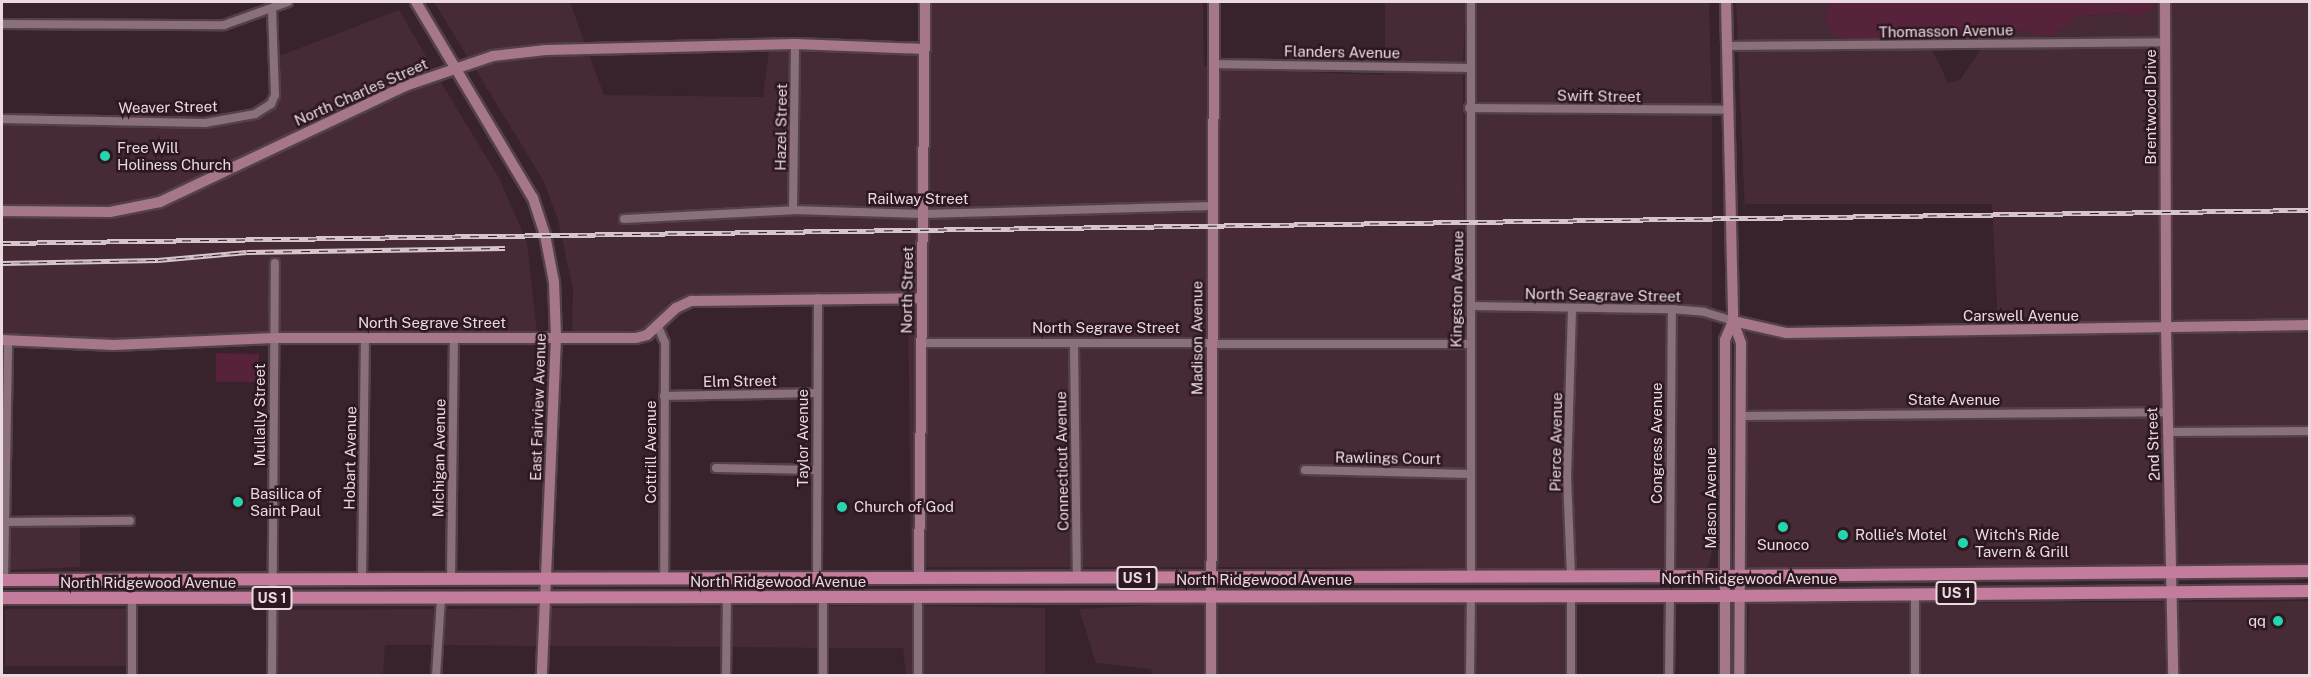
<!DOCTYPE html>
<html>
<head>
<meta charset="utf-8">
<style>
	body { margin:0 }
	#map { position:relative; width:2311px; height:677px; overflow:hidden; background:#38222b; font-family:"Public Sans",sans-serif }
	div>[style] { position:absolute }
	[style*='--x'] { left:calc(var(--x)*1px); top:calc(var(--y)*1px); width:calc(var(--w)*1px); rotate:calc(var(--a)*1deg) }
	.built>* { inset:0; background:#462a36 }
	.green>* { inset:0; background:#57233b }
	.roads { filter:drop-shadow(2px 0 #534149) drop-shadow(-2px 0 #534149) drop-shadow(0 2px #534149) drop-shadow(0 -2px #534149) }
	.street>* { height:8px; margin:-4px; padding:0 4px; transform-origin:4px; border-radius:4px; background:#8a707a }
	.secondary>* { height:10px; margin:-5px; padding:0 5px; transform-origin:5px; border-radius:5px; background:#a6768a }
	.primary>* { height:12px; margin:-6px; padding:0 6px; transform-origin:6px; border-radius:6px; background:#c37c9b }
	.rail>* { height:5px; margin-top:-2.5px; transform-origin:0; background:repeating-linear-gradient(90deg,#2d1821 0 9px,#d6c6cc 0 18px); box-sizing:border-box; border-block:2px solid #d6c6cc }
	.dots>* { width:16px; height:16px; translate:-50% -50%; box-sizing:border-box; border:3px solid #2d1821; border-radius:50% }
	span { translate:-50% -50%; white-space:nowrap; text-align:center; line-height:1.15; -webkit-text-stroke:5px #2d1821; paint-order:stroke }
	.shield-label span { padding:2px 4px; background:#2d1821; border:2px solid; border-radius:4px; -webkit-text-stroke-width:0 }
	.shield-label { font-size:14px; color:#eadae0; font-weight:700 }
	.street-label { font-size:15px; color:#eadae0 }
	.poi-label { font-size:15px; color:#eadae0 }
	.left { translate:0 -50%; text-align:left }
	.right { translate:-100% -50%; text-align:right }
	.frame { position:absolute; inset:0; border:3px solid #eadae0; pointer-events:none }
</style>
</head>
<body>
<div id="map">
	<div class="built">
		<div style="clip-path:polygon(434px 2px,570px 2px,585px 44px,515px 47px,468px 58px)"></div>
		<div style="clip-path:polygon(930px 2px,1203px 2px,1204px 66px,1209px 67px,1207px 338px,927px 338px)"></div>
		<div style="clip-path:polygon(1385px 2px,1466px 2px,1463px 63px,1385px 62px)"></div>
		<div style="clip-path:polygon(1476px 2px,1709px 2px,1712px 105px,1474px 104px)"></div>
		<div style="clip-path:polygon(1736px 2px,1828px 2px,1826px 20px,1840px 41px,1738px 42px)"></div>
		<div style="clip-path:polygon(2155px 2px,2160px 2px,2160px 38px,1990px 39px,1999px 31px,2013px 29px,2051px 37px,2077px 17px,2116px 13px,2140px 17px,2154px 7px)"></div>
		<div style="clip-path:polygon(2170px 2px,2309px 2px,2309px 321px,2171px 324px)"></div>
		<div style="clip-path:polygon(399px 10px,434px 70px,157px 197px,109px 207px,2px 207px,2px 124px,205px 128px,257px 119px,268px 114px,280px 98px,279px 56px)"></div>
		<div style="clip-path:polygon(2160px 47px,2160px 324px,1998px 326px,1992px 204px,1746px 204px,1745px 212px,1738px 51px,1932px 49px,1948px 83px,1960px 80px,1981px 49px)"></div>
		<div style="clip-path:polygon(790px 49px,788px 214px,798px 215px,801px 49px,919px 53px,917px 294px,710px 293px,670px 301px,644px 330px,572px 333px,573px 290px,558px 220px,543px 180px,474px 67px,494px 61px,589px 54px,604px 95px,763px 97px,769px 50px)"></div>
		<div style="clip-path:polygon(1219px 69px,1384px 75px,1385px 71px,1463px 73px,1465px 339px,1218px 338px)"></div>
		<div style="clip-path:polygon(439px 79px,499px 178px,527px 242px,537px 333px,280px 333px,280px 259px,270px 258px,269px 334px,113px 340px,2px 335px,2px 216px,110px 216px,161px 207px)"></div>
		<div style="clip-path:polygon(1475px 113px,1712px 115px,1712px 309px,1667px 304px,1476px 301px)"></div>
		<div style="clip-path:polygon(908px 303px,917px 303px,914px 567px,911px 567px)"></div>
		<div style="clip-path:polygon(1476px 311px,1567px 313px,1562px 476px,1566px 568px,1476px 568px)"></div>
		<div style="clip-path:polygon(1577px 313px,1667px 314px,1664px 568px,1576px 568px,1573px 477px)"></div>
		<div style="clip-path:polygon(1677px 315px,1712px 319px,1713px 547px,1708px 568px,1675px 568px)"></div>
		<div style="clip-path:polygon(2309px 330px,2309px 426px,2173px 427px,2171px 334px)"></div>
		<div style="clip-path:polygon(1747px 332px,1828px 338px,2160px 334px,2162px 407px,1746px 411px)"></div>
		<div style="clip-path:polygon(1207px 347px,1206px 567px,1082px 567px,1079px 348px)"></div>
		<div style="clip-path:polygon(1218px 347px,1465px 349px,1465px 469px,1299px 465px,1300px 475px,1465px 478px,1466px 568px,1216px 567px)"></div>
		<div style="clip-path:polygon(927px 348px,1069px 348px,1072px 567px,925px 567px)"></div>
		<div style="clip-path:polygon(2162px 417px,2167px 568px,1745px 568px,1746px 421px)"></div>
		<div style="clip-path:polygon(2309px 435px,2309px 566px,2178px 568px,2173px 437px)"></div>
		<div style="clip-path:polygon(80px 526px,80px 567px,10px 570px,10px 527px)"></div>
		<div style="clip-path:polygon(2309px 601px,2309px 675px,2178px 675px,2178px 602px)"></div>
		<div style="clip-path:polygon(2167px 602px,2168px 675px,1920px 675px,1920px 603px)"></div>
		<div style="clip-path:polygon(1749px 603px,1910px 603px,1910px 675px,1747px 675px)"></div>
		<div style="clip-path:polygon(1466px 604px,1465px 675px,1216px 676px,1216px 605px)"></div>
		<div style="clip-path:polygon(1476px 604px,1566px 604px,1565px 675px,1475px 675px)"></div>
		<div style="clip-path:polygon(913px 605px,913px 675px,906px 675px,903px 648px,828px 648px,828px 606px)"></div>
		<div style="clip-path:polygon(1153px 605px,1206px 605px,1206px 675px,1152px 675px,1151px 669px,1096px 663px,1079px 609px)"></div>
		<div style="clip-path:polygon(818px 606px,817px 648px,732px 647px,732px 607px)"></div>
		<div style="clip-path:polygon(924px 606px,1045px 608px,1045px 675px,923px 675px)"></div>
		<div style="clip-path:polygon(722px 607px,721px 647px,548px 646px,548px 608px)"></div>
		<div style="clip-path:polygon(537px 608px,537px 646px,444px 645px,446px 609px)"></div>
		<div style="clip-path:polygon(5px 609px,127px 609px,131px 666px,5px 666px)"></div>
		<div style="clip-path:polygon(435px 609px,433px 645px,385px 645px,383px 675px,277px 675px,278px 610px)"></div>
	</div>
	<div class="green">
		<div style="clip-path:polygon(1828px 2px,2155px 2px,2154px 7px,2140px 17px,2116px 13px,2077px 17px,2051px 37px,2013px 29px,1999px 31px,1990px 39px,1840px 41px,1826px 20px)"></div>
		<div style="clip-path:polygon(216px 353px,259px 354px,259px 382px,216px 382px)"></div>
	</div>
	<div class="roads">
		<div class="street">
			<div style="--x:2;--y:24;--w:222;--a:0.3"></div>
			<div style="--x:224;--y:25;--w:68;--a:-19.8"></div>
			<div style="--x:1727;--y:46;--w:438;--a:-0.5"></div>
			<div style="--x:1214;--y:64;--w:255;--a:0.9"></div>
			<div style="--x:1469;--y:108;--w:259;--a:0.4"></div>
			<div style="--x:2;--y:119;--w:203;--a:1.1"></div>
			<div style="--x:205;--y:123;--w:51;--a:-10.2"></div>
			<div style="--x:255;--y:114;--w:19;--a:-32"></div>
			<div style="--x:271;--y:104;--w:10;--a:-66"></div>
			<div style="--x:275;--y:95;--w:85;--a:-92"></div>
			<div style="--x:793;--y:210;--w:166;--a:-89.3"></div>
			<div style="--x:624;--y:219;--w:169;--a:-3"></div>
			<div style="--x:793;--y:210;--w:130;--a:1.8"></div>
			<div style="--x:923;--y:214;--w:290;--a:-1.6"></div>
			<div style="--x:1471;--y:306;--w:201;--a:0.9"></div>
			<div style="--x:1672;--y:309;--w:32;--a:5"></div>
			<div style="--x:1704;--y:312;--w:30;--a:17"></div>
			<div style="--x:658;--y:327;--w:17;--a:66"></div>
			<div style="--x:665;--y:343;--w:235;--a:90.2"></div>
			<div style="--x:921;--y:343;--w:549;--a:0.1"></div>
			<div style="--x:1074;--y:343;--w:235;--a:89.3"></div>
			<div style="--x:664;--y:396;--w:153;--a:-1.1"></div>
			<div style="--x:1740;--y:416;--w:427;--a:-0.5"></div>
			<div style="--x:2167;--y:432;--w:143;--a:-0.4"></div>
			<div style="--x:716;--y:468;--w:100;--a:1.1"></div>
			<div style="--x:1305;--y:470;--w:165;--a:1.4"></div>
			<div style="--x:5;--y:522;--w:125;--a:-0.5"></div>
			<div style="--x:1571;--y:576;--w:99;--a:-92.3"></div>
			<div style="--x:1567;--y:477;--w:169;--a:-88.3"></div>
			<div style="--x:1670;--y:576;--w:267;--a:-89.6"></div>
			<div style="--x:1471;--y:577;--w:575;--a:-90"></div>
			<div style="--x:362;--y:579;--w:241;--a:-89.3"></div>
			<div style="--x:451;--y:579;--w:241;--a:-89.3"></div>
			<div style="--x:817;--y:579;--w:281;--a:-89.8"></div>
			<div style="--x:4;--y:580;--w:240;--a:-89"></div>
			<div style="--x:1915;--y:593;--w:83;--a:90"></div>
			<div style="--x:132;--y:676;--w:78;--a:-90"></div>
			<div style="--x:272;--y:676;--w:413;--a:-89.6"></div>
			<div style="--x:436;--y:676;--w:78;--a:-86.3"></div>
			<div style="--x:726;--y:676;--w:79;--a:-89.3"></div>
			<div style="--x:823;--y:676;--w:79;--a:-90"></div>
			<div style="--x:918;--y:676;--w:80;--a:-90"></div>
			<div style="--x:1470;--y:676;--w:81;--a:-89.3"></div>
			<div style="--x:1571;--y:676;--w:81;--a:-90"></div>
			<div style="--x:1669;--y:676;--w:81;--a:-89.3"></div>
		</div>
		<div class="secondary">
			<div style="--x:416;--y:2;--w:228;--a:59.2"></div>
			<div style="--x:533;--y:198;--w:39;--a:72"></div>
			<div style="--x:545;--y:235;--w:48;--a:79.2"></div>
			<div style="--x:554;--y:282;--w:55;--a:87.9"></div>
			<div style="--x:556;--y:337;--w:339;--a:92.4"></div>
			<div style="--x:1726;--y:2;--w:319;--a:88.7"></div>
			<div style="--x:1733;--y:321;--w:23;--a:70"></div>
			<div style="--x:1741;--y:343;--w:333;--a:90.3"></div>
			<div style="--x:2165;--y:2;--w:327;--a:89.8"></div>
			<div style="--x:2166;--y:329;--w:347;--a:88.8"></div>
			<div style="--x:2;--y:211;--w:108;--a:0.5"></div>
			<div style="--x:110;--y:212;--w:51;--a:-11.3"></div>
			<div style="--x:160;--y:202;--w:271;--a:-25.3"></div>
			<div style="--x:405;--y:86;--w:93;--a:-18.8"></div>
			<div style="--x:493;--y:56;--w:53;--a:-6.5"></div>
			<div style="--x:546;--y:50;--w:249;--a:-1.4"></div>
			<div style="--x:795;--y:44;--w:129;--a:2.2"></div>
			<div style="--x:1733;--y:321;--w:54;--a:12.8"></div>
			<div style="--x:1786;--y:333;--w:524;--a:-0.87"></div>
			<div style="--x:2;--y:340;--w:112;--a:2.6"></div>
			<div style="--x:114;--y:345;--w:160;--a:-2.5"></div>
			<div style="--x:274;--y:338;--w:362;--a:0"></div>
			<div style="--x:636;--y:338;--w:11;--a:-15"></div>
			<div style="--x:647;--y:335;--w:40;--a:-43"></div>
			<div style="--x:676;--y:308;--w:17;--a:-25"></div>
			<div style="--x:691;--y:301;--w:231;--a:-0.7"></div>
			<div style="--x:919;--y:578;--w:576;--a:-89.4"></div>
			<div style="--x:1211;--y:676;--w:674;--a:-89.74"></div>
			<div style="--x:1725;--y:676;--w:336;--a:-90"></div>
			<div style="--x:1725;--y:340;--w:21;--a:-67"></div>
		</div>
		<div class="primary">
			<div style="--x:2;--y:580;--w:1724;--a:-0.13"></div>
			<div style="--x:1726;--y:576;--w:584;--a:-0.49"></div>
			<div style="--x:2;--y:598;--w:1723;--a:-0.07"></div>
			<div style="--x:1725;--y:596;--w:585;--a:-0.49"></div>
		</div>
	</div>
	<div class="rail">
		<div style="--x:2;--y:243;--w:2308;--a:-0.82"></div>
		<div style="--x:2;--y:263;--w:156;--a:-1.1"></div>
		<div style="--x:158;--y:260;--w:89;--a:-5.1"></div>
		<div style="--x:247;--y:252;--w:258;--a:-0.9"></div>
	</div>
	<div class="dots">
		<div style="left:105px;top:156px;background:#25d5ae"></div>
		<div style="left:238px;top:502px;background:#25d5ae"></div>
		<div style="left:842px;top:507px;background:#25d5ae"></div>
		<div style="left:1783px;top:527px;background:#25d5ae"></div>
		<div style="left:1843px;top:535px;background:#25d5ae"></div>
		<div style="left:1963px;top:543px;background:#25d5ae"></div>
		<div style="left:2278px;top:621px;background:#25d5ae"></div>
	</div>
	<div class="shield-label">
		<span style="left:1137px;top:578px">US 1</span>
		<span style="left:1956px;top:593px">US 1</span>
		<span style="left:272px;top:598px">US 1</span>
	</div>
	<div class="street-label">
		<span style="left:1946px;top:31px;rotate:-1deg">Thomasson Avenue</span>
		<span style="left:1342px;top:52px;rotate:1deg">Flanders Avenue</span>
		<span style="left:361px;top:92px;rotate:-24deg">North Charles Street</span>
		<span style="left:1599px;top:96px;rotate:1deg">Swift Street</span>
		<span style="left:168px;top:107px;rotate:-1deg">Weaver Street</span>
		<span style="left:2151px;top:107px;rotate:-90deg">Brentwood Drive</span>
		<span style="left:781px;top:127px;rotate:-89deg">Hazel Street</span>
		<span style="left:918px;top:199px">Railway Street</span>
		<span style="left:1457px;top:289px;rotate:-89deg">Kingston Avenue</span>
		<span style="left:907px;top:290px;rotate:-89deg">North Street</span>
		<span style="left:1603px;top:295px;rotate:1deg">North Seagrave Street</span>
		<span style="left:2021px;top:316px">Carswell Avenue</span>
		<span style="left:432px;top:323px">North Segrave Street</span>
		<span style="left:1106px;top:328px">North Segrave Street</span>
		<span style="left:1197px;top:338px;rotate:-90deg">Madison Avenue</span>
		<span style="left:740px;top:381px;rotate:-1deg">Elm Street</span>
		<span style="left:1954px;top:400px">State Avenue</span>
		<span style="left:538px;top:407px;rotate:-88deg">East Fairview Avenue</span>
		<span style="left:260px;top:415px;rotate:-90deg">Mullally Street</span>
		<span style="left:803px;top:438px;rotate:-90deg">Taylor Avenue</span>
		<span style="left:1556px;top:442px;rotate:-89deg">Pierce Avenue</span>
		<span style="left:1657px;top:443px;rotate:-90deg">Congress Avenue</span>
		<span style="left:2153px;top:444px;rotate:-92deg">2nd Street</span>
		<span style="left:651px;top:452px;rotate:-90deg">Cottrill Avenue</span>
		<span style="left:350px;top:458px;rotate:-89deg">Hobart Avenue</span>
		<span style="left:439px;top:458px;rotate:-89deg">Michigan Avenue</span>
		<span style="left:1388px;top:458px;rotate:1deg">Rawlings Court</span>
		<span style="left:1062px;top:461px;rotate:-91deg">Connecticut Avenue</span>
		<span style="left:1711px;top:498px;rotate:-90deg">Mason Avenue</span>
		<span style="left:1749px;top:579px">North Ridgewood Avenue</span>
		<span style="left:1264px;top:580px">North Ridgewood Avenue</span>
		<span style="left:778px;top:582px">North Ridgewood Avenue</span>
		<span style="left:148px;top:583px">North Ridgewood Avenue</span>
	</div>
	<div class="poi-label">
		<span class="left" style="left:117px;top:156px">Free Will<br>Holiness Church</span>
		<span class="left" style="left:250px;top:502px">Basilica of<br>Saint Paul</span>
		<span class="left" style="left:854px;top:507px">Church of God</span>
		<span class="left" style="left:1975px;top:543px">Witch's Ride<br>Tavern &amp; Grill</span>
		<span class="left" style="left:1855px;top:535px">Rollie's Motel</span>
		<span style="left:1783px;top:545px">Sunoco</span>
		<span class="right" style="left:2266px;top:621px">qq</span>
	</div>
	<div class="frame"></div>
</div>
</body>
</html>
